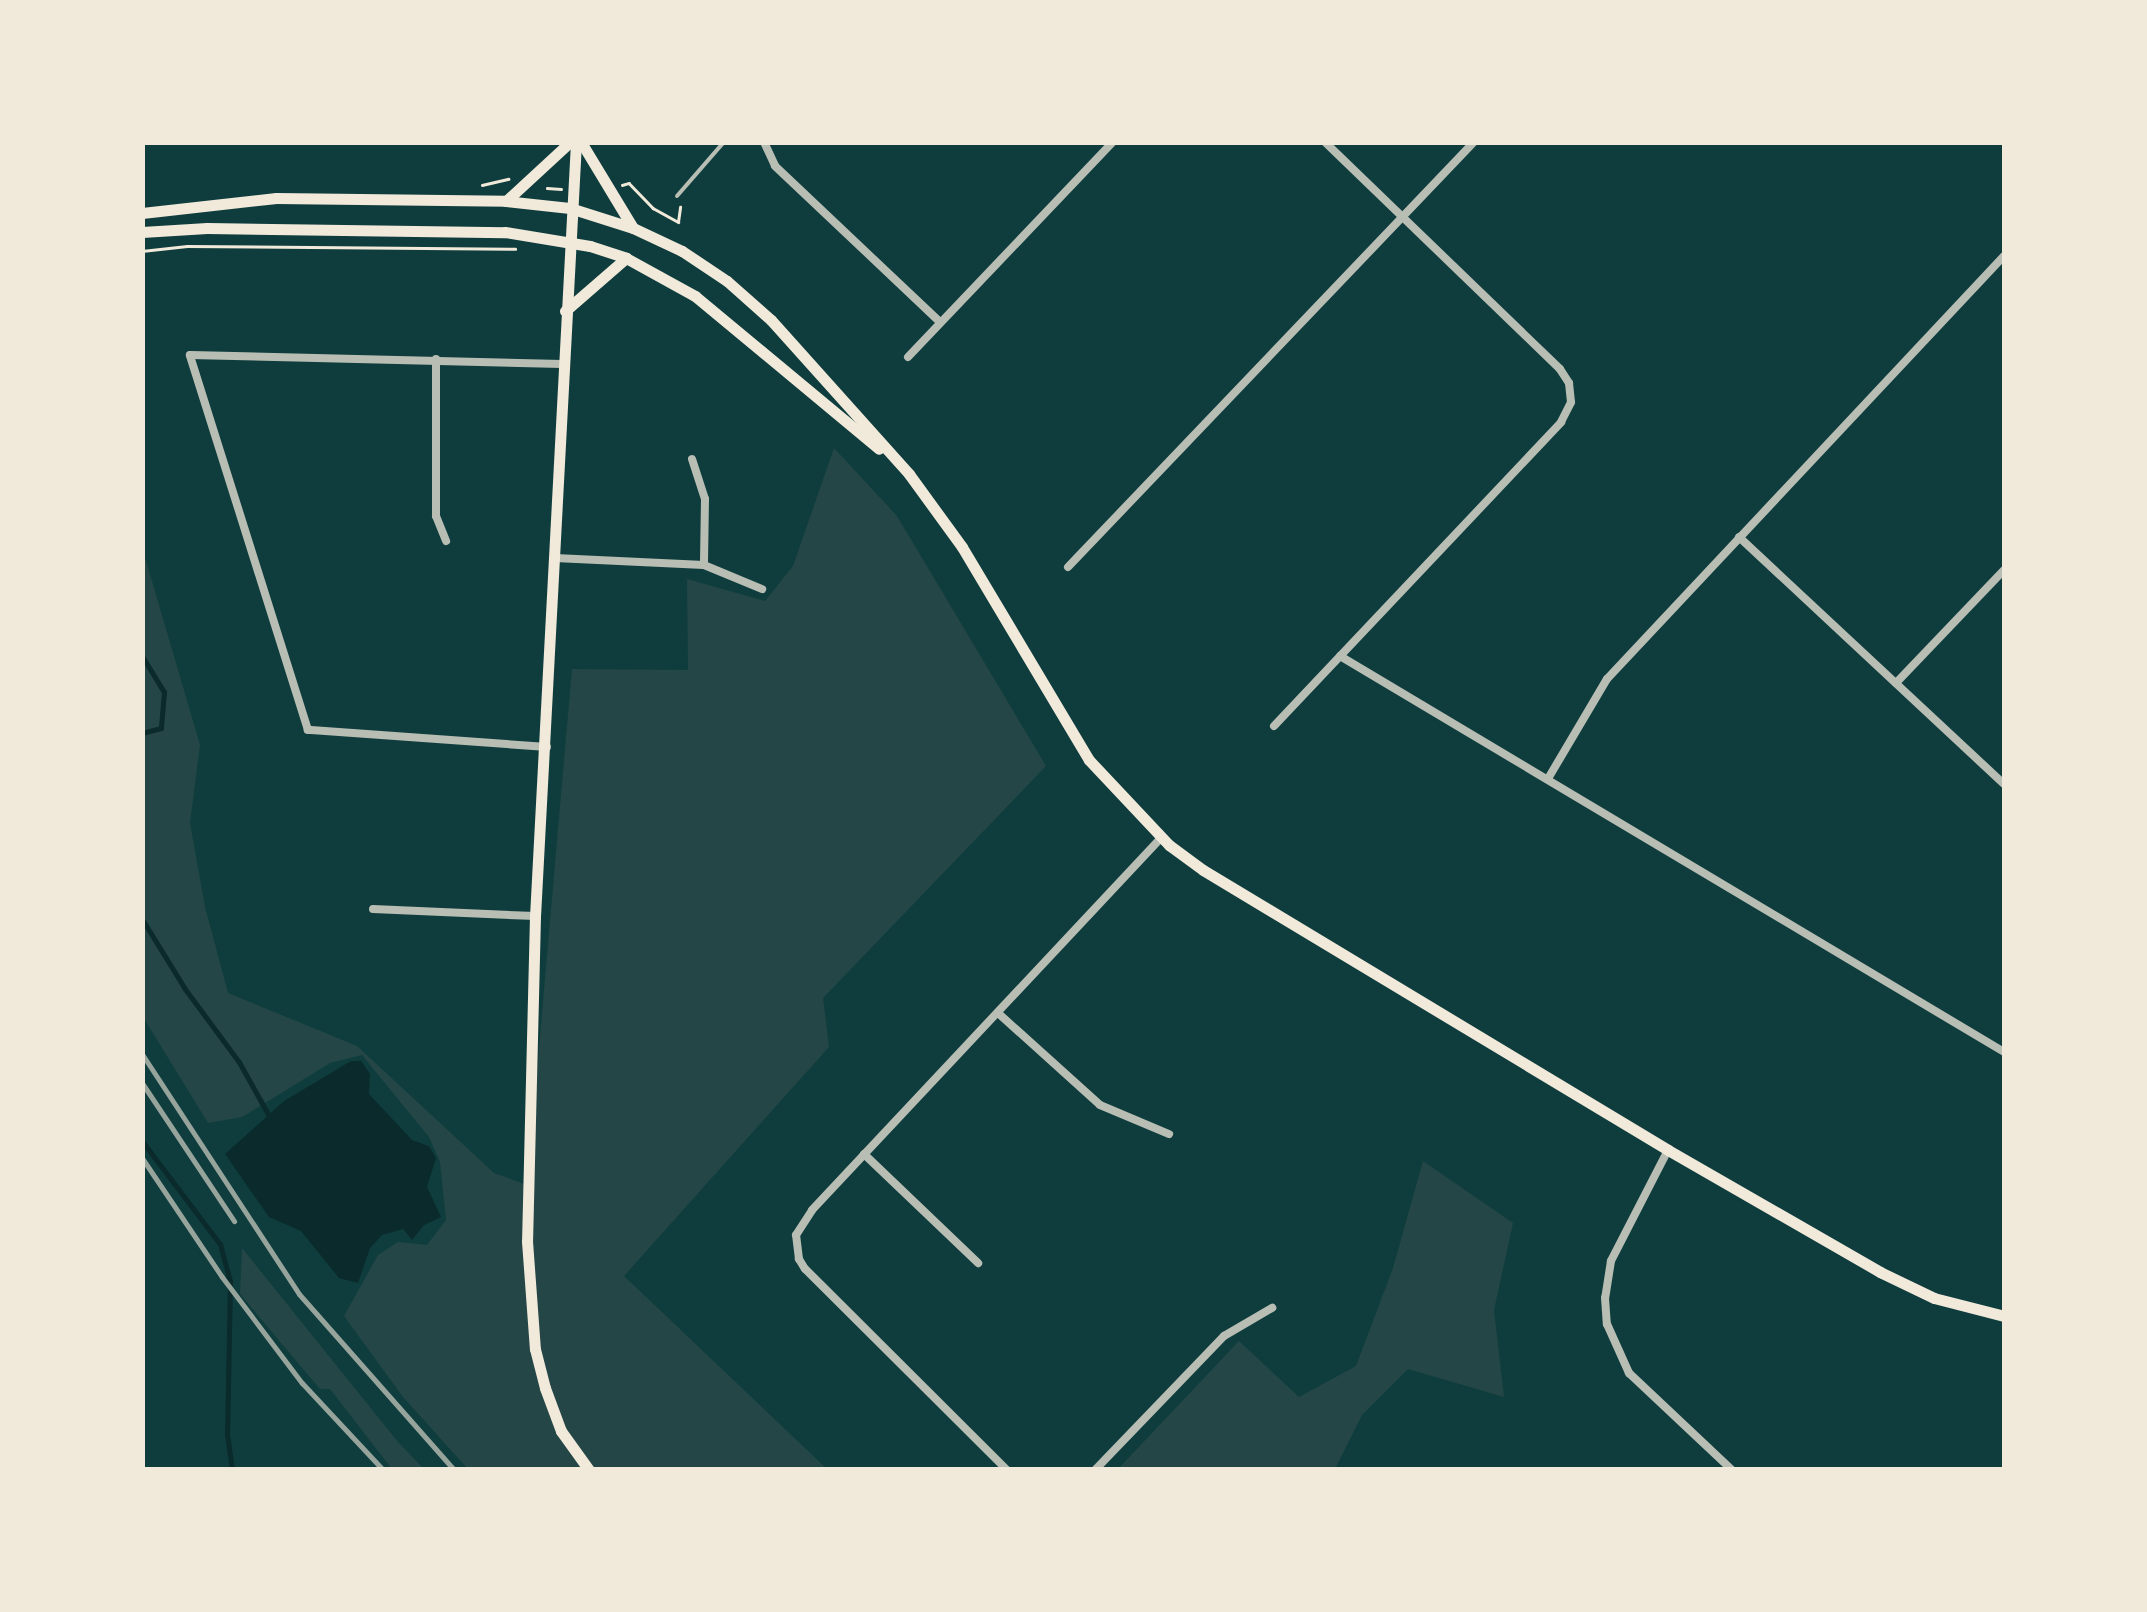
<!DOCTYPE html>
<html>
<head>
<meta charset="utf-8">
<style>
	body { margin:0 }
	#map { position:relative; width:2147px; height:1612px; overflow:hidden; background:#0f3d3e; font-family:Lora,serif }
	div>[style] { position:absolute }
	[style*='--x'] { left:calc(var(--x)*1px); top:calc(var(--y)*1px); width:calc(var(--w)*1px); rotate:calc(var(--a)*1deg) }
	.green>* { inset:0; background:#244646 }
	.water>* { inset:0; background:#0a2a2b }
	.stream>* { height:5px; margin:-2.5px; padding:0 2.5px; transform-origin:2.5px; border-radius:2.5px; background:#0a2a2b }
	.path>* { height:2.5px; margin:-1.25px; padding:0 1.25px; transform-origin:1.25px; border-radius:1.25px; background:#f1e9da }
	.service>* { height:4px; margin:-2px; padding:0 2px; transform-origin:2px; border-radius:2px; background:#b8beb3 }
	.minor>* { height:8px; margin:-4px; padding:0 4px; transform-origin:4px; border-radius:4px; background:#b8beb3 }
	.secondary>* { height:11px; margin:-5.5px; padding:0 5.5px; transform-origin:5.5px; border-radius:5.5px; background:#f1e9da }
	.rail>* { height:5px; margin:-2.5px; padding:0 2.5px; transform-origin:2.5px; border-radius:2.5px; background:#97a49c }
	span { translate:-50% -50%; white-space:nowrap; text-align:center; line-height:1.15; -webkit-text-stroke:9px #f1e9da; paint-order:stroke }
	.frame { position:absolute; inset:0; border:145px solid #f1e9da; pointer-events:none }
</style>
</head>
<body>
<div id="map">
	<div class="green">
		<div style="clip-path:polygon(834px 448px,897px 516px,1046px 766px,823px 998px,829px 1047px,624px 1276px,827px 1469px,468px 1469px,403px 1397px,344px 1316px,378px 1255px,398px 1242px,427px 1245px,446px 1220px,440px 1162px,429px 1137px,362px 1055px,330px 1063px,242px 1117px,208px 1123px,143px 1017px,142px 547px,200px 745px,190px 823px,205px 907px,228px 993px,357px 1046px,494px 1173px,527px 1185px,572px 669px,688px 670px,687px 579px,765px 601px,793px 566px)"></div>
		<div style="clip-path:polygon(1423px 1161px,1513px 1223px,1494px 1310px,1504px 1397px,1408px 1369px,1362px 1415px,1335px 1469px,1118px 1469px,1239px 1341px,1299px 1397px,1356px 1366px,1393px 1268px)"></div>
		<div style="clip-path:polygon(242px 1248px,398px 1442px,424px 1469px,392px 1469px,330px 1389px,320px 1389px,240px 1294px)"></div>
	</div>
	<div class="water">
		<div style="clip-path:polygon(351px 1061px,361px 1061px,370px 1074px,369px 1094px,412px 1140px,429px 1146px,436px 1158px,427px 1187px,441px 1217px,424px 1225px,412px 1240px,403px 1229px,382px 1235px,370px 1248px,358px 1283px,339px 1278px,301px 1231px,269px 1217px,225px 1154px,284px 1101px)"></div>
	</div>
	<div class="stream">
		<div style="--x:142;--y:656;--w:42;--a:58.6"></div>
		<div style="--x:164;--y:692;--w:36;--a:95"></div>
		<div style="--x:161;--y:728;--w:20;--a:165"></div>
		<div style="--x:142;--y:919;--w:82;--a:58.4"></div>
		<div style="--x:185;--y:989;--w:91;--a:53.5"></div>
		<div style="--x:239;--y:1062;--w:60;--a:60.9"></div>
		<div style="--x:142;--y:1141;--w:129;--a:52.9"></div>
		<div style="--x:220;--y:1244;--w:38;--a:75"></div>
		<div style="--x:230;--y:1281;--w:153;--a:91.1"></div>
		<div style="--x:227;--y:1434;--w:36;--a:82"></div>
	</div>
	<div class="path">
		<div style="--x:482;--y:185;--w:27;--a:-13"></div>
		<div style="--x:622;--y:185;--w:7;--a:-16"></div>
		<div style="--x:629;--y:183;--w:35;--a:46"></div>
		<div style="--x:653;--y:208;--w:29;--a:29"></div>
		<div style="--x:678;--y:222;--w:15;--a:-82"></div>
		<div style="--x:547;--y:188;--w:14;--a:4"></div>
		<div style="--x:142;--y:251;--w:45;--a:-6.3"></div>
		<div style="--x:187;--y:246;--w:328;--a:0.5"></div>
	</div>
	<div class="service">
		<div style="--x:677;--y:196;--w:72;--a:-49"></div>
	</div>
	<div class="minor">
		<div style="--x:764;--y:142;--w:26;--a:65"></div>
		<div style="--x:775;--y:166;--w:227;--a:43.4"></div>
		<div style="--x:908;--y:357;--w:297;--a:-46.4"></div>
		<div style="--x:436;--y:359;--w:157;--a:90"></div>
		<div style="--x:436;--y:516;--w:27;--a:68"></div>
		<div style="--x:692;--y:459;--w:42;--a:72"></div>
		<div style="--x:705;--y:499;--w:66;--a:90.9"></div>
		<div style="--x:1739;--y:537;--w:362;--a:43"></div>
		<div style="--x:555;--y:558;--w:149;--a:2.7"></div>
		<div style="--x:704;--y:565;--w:63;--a:22.5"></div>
		<div style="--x:1068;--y:567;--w:588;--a:-46.31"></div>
		<div style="--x:1340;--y:656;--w:773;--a:30.81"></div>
		<div style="--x:1896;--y:683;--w:156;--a:-46.3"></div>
		<div style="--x:1274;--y:726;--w:418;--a:-46.6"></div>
		<div style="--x:1561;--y:422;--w:22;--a:-63"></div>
		<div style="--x:1571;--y:402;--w:19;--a:-96"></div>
		<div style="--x:1569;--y:383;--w:17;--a:-123"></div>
		<div style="--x:1560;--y:369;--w:327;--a:-136"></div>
		<div style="--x:547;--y:747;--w:240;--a:-175.9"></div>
		<div style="--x:308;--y:730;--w:393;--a:-107.5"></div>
		<div style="--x:190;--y:355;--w:372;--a:1.4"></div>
		<div style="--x:1549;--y:777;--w:114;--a:-59.4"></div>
		<div style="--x:1607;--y:679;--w:580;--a:-46.82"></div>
		<div style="--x:373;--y:909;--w:162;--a:2.5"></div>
		<div style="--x:998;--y:1013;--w:137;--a:42"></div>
		<div style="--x:1100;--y:1105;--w:75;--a:22.8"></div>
		<div style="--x:1668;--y:1150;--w:125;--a:117.2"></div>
		<div style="--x:1611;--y:1261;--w:37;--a:99"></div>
		<div style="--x:1605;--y:1298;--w:26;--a:86"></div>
		<div style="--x:1607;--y:1324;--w:54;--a:65.8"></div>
		<div style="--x:1629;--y:1373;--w:141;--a:43.3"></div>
		<div style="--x:864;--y:1154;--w:158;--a:43.7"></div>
		<div style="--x:1007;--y:1470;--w:285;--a:-135.1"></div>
		<div style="--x:805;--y:1269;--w:12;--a:-121"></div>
		<div style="--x:799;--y:1259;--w:24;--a:-97"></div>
		<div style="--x:796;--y:1235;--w:30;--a:-57"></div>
		<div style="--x:812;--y:1210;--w:510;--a:-46.83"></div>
		<div style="--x:1095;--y:1470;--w:186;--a:-46.1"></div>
		<div style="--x:1224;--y:1336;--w:56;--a:-30.3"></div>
	</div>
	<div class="secondary">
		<div style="--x:576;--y:142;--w:775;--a:93.03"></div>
		<div style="--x:535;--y:916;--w:325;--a:91.4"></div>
		<div style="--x:527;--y:1241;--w:108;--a:85.8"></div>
		<div style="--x:535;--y:1349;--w:40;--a:75.6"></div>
		<div style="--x:545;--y:1388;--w:46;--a:69.6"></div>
		<div style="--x:561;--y:1431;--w:48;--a:54.3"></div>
		<div style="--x:581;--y:142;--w:100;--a:58.8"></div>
		<div style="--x:506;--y:201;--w:87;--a:-42.7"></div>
		<div style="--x:142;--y:213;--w:135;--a:-6.4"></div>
		<div style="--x:276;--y:198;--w:230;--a:0.7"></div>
		<div style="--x:506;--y:201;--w:64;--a:6.2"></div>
		<div style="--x:570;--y:208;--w:66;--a:17.6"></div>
		<div style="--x:633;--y:228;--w:54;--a:25.1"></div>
		<div style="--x:682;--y:251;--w:54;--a:33.7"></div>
		<div style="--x:727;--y:281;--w:59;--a:41.6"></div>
		<div style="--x:771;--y:320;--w:207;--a:48.1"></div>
		<div style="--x:909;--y:474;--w:90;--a:54"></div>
		<div style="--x:962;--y:547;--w:248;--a:59.2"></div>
		<div style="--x:1089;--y:760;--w:117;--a:46.7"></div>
		<div style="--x:1169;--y:845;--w:42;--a:36.3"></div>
		<div style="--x:1203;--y:870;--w:543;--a:31.05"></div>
		<div style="--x:1668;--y:1150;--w:245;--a:29.9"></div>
		<div style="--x:1880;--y:1272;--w:60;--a:25.7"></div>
		<div style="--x:1934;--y:1298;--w:72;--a:14.4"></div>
		<div style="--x:142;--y:232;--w:65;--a:-3.5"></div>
		<div style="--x:207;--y:228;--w:298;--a:0.8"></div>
		<div style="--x:505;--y:232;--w:86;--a:9.4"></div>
		<div style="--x:590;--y:246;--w:38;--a:18"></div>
		<div style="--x:626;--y:258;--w:79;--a:28.8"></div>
		<div style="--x:695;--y:296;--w:239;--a:39.7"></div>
		<div style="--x:565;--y:311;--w:81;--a:-41"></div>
	</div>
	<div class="rail">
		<div style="--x:142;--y:1054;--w:287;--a:56.8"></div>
		<div style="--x:299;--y:1294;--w:235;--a:48.6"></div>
		<div style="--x:142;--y:1083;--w:166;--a:56.3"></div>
		<div style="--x:142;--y:1158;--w:143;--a:56.1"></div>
		<div style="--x:222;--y:1277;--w:133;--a:53"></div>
		<div style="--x:302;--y:1383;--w:119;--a:47"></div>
	</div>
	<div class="frame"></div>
</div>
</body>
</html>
